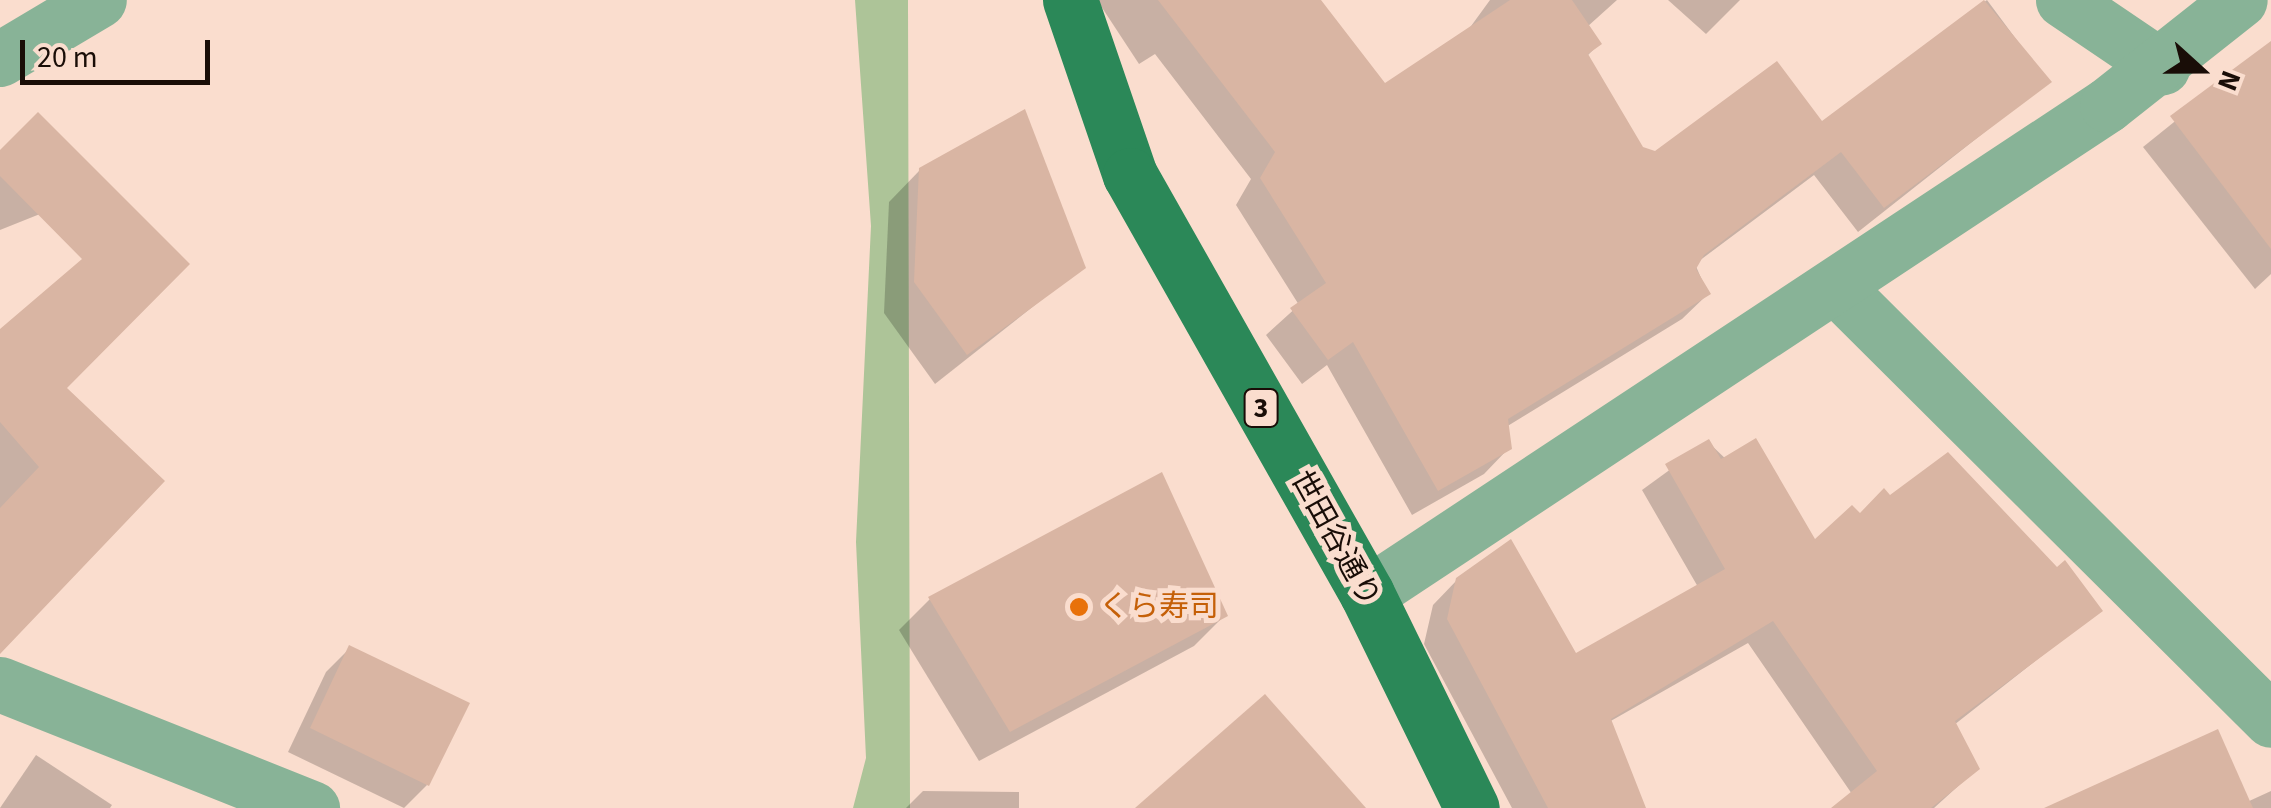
<!DOCTYPE html>
<html>
<head>
<meta charset="utf-8">
<style>
	body { margin:0 }
	#map { position:relative; width:2271px; height:808px; overflow:hidden; background:#faddce; font-family:"Source Sans 3","Noto Sans JP",sans-serif }
	div>[style] { position:absolute }
	[style*='--x'] { left:calc(var(--x)*1px); top:calc(var(--y)*1px); width:calc(var(--w)*1px); rotate:calc(var(--a)*1deg) }
	.green>* { inset:0; background:#adc498 }
	.shadow>* { inset:0; background:#0003 }
	.building>* { inset:0; background:#d9b5a3 }
	.minor>* { height:55px; margin:-27.5px; padding:0 27.5px; transform-origin:27.5px; border-radius:27.5px; background:#88b397 }
	.major>* { height:55px; margin:-27.5px; padding:0 27.5px; transform-origin:27.5px; border-radius:27.5px; background:#2b8858 }
	.dots>* { width:28px; height:28px; translate:-50% -50%; box-sizing:border-box; border:5px solid #faddce; border-radius:50% }
	span { translate:-50% -50%; white-space:nowrap; text-align:center; line-height:1.15; -webkit-text-stroke:10px #faddce; paint-order:stroke }
	.shield-label span { padding:2px 8px; background:#faddce; border:2px solid; border-radius:8px; -webkit-text-stroke-width:0 }
	.shield-label { font-size:28px; color:#190d07; font-weight:700 }
	.street-label { font-size:30px; color:#190d07 }
	.food-label { font-size:30px; color:#c56008 }
	.left { translate:0 -50%; text-align:left }
	.north { position:absolute; left:2151px; top:20px; width:100px; height:100px; -webkit-text-stroke:8px #faddce; paint-order:stroke; rotate:111deg; font-size:28px; font-weight:700; line-height:40px; text-align:center; color:#190d07 }
	.north::after { content:''; display:block; margin:auto; width:35px; height:45px; background:#190d07; clip-path:polygon(50% 0,100% 100%,50% 72%,0 100%) }
	.scale { position:absolute; left:20px; top:40px; width:190px; height:45px; box-sizing:border-box; border:5px solid #190d07; border-top:0; padding-left:12px; font-size:30px; line-height:35px; white-space:nowrap; color:#190d07; -webkit-text-stroke:8px #faddce; paint-order:stroke }
</style>
</head>
<body>
<div id="map">
	<div class="green">
		<div style="clip-path:polygon(855px 0,908px 0,910px 808px,853px 808px,866px 758px,856px 542px,871px 226px)"></div>
	</div>
	<div class="shadow">
		<div style="clip-path:polygon(1097px 0,1318px 0,1384px 86px,1466px 33px,1490px 0,1617px 0,1587px 27px,1599px 44px,1587px 56px,1641px 149px,1656px 154px,1822px 125px,1987px 0,2048px 82px,1858px 232px,1814px 175px,1695px 264px,1708px 294px,1682px 319px,1506px 427px,1509px 448px,1484px 474px,1412px 515px,1327px 365px,1302px 384px,1266px 335px,1299px 305px,1236px 205px,1251px 179px,1155px 54px,1139px 64px)"></div>
		<div style="clip-path:polygon(1668px 0,1740px 0,1706px 34px)"></div>
		<div style="clip-path:polygon(2271px 44px,2271px 274px,2255px 289px,2143px 147px)"></div>
		<div style="clip-path:polygon(0 154px,70px 202px,0 230px)"></div>
		<div style="clip-path:polygon(920px 170px,1083px 267px,935px 384px,884px 313px,889px 202px)"></div>
		<div style="clip-path:polygon(0 333px,64px 388px,0 650px)"></div>
		<div style="clip-path:polygon(1708px 442px,1814px 543px,1859px 516px,2100px 610px,1954px 725px,1977px 769px,1934px 808px,1835px 808px,1852px 794px,1748px 643px,1609px 722px,1643px 808px,1512px 808px,1424px 644px,1433px 605px,1457px 580px,1575px 656px,1698px 587px,1642px 490px)"></div>
		<div style="clip-path:polygon(930px 599px,1225px 615px,1194px 646px,979px 761px,899px 630px)"></div>
		<div style="clip-path:polygon(350px 648px,427px 785px,404px 808px,288px 752px,326px 672px)"></div>
		<div style="clip-path:polygon(36px 755px,112px 805px,110px 808px,0 808px)"></div>
		<div style="clip-path:polygon(923px 791px,1019px 792px,1019px 808px,906px 808px)"></div>
		<div style="clip-path:polygon(2271px 791px,2271px 808px,2094px 808px,2247px 802px)"></div>
	</div>
	<div class="building">
		<div style="clip-path:polygon(1158px 0,1321px 0,1385px 83px,1510px 0,1572px 0,1602px 44px,1588px 54px,1643px 147px,1655px 151px,1777px 61px,1822px 121px,1984px 0,2052px 82px,1884px 208px,1841px 152px,1704px 255px,1696px 269px,1711px 294px,1508px 419px,1512px 449px,1438px 491px,1353px 342px,1328px 360px,1290px 308px,1326px 283px,1260px 178px,1275px 152px)"></div>
		<div style="clip-path:polygon(2271px 41px,2271px 249px,2170px 116px)"></div>
		<div style="clip-path:polygon(1025px 109px,1086px 268px,967px 355px,914px 282px,919px 168px)"></div>
		<div style="clip-path:polygon(38px 112px,190px 264px,67px 388px,165px 481px,0 654px,0 508px,39px 467px,0 422px,0 329px,82px 259px,0 176px,0 150px)"></div>
		<div style="clip-path:polygon(1756px 438px,1815px 539px,1852px 505px,1860px 513px,1884px 488px,1890px 495px,1948px 452px,2057px 567px,2065px 560px,2103px 611px,1955px 721px,1980px 769px,1931px 808px,1831px 808px,1877px 771px,1773px 621px,1611px 719px,1646px 808px,1548px 808px,1447px 619px,1456px 578px,1511px 539px,1576px 653px,1725px 569px,1665px 464px,1709px 439px,1721px 459px)"></div>
		<div style="clip-path:polygon(1162px 472px,1228px 616px,1010px 732px,928px 597px)"></div>
		<div style="clip-path:polygon(349px 645px,470px 703px,429px 786px,310px 728px)"></div>
		<div style="clip-path:polygon(1265px 694px,1366px 808px,1135px 808px)"></div>
		<div style="clip-path:polygon(2218px 729px,2253px 808px,2044px 808px)"></div>
	</div>
	<div class="minor">
		<div style="--x:2063;--y:0;--w:120;--a:34.1"></div>
		<div style="--x:0;--y:59;--w:115;--a:-30.8"></div>
		<div style="--x:1837;--y:288;--w:612;--a:44.87"></div>
		<div style="--x:1367;--y:594;--w:887;--a:-33.46"></div>
		<div style="--x:2107;--y:105;--w:169;--a:-38.3"></div>
		<div style="--x:0;--y:684;--w:336;--a:21.7"></div>
	</div>
	<div class="major">
		<div style="--x:1070;--y:0;--w:185;--a:71.1"></div>
		<div style="--x:1130;--y:175;--w:481;--a:60.5"></div>
		<div style="--x:1367;--y:594;--w:238;--a:63.9"></div>
	</div>
	<div class="dots">
		<div style="left:1079px;top:607px;background:#e8710a"></div>
	</div>
	<div class="shield-label">
		<span style="left:1261px;top:408px">3</span>
	</div>
	<div class="street-label">
		<span style="left:1335px;top:539px;rotate:61deg">世田谷通り</span>
	</div>
	<div class="food-label">
		<span class="left" style="left:1099px;top:607px">くら寿司</span>
	</div>
	<div class="north">N</div>
	<div class="scale">20 m</div>
</div>
</body>
</html>
